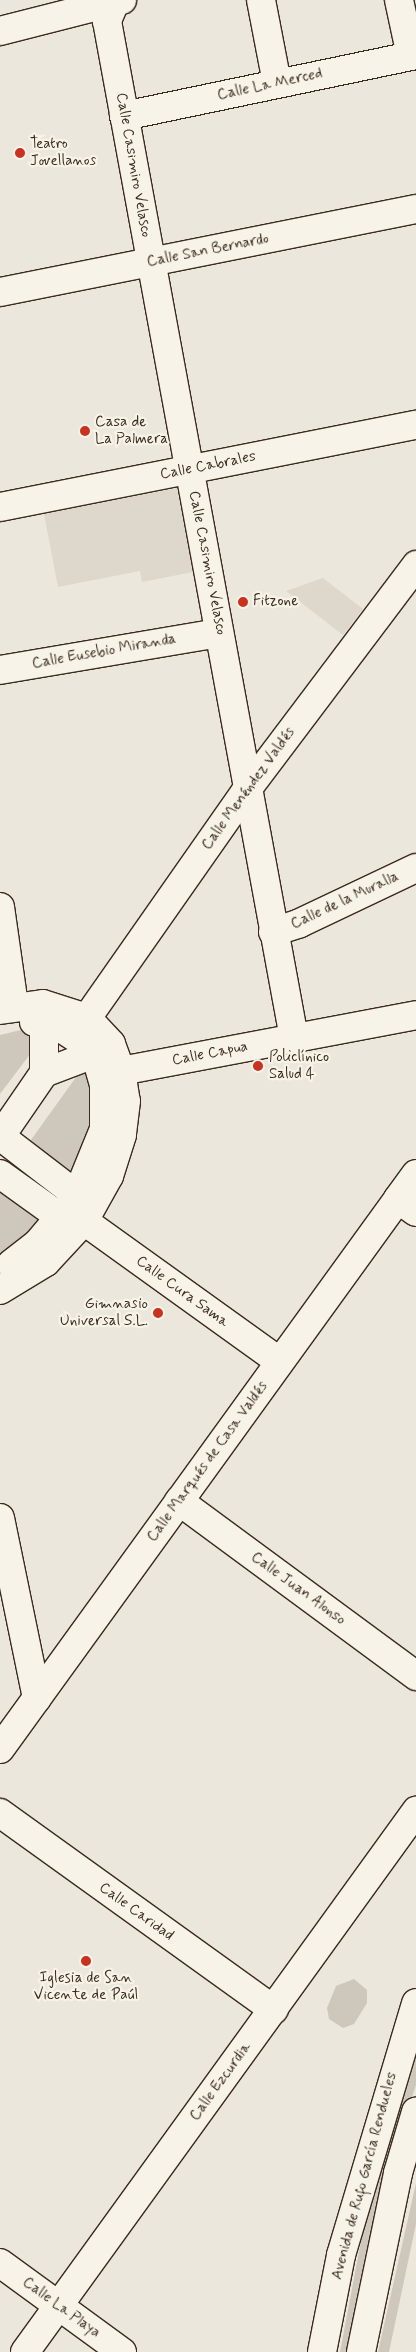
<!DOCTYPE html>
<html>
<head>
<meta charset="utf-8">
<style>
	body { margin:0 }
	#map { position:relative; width:416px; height:2352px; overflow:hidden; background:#ece7dc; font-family:Mynerve,sans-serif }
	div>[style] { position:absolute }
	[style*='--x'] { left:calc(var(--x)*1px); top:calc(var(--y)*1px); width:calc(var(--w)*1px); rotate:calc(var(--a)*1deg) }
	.built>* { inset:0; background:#ddd7cc }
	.green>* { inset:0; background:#cec8bc }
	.roads { filter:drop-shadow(1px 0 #3b2a1e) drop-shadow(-1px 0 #3b2a1e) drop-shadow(0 1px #3b2a1e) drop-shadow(0 -1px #3b2a1e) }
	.minor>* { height:28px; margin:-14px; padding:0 14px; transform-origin:14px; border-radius:14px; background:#f7f3e8 }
	.major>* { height:28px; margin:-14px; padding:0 14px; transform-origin:14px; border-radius:14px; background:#f7f3e8 }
	.dots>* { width:14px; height:14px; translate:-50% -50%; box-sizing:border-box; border:2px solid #f7f3e8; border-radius:50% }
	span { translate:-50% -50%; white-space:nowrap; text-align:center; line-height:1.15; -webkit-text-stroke:4.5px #f7f3e8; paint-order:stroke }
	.street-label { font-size:15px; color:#3b2a1e }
	.poi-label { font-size:15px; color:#3b2a1e }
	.left { translate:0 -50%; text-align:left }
	.right { translate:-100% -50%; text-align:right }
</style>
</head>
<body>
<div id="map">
	<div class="built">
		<div style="clip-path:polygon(177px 488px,193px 572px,142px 582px,140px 571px,58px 587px,44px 514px)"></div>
		<div style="clip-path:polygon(323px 578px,363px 609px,343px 635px,286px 591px)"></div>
	</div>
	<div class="green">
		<div style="clip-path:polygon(33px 1027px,43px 1037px,0 1094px,0 1035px)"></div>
		<div style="clip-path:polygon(84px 1066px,99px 1089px,78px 1186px,23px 1151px)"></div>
		<div style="clip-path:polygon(0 1181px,51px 1214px,0 1264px)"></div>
		<div style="clip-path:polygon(354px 1979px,367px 1990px,367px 2003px,354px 2024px,343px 2028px,329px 2019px,327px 2008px,336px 1986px)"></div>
		<div style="clip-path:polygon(416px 2038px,416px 2085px,397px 2142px,352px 2352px,340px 2352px,365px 2220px)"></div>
		<div style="clip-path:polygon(416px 2183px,416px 2224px,389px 2352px,378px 2352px)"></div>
	</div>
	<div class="roads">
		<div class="minor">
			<div style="--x:261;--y:0;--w:85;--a:79.1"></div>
			<div style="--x:399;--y:0;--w:57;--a:77.9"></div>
			<div style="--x:115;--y:2;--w:21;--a:113"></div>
			<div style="--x:107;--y:21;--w:1034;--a:79.58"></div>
			<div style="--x:0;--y:31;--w:126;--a:-14.3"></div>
			<div style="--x:124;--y:116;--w:298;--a:-11.8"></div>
			<div style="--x:0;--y:292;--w:424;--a:-11.3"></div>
			<div style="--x:0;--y:507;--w:424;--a:-11.2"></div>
			<div style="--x:0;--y:670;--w:210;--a:-9.6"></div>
			<div style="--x:0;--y:907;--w:99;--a:81.9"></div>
			<div style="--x:273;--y:932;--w:28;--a:-18"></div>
			<div style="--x:300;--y:923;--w:128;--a:-25.4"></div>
			<div style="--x:0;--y:1010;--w:43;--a:-7.9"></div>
			<div style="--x:43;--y:1004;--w:46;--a:17.7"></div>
			<div style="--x:87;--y:1018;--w:35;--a:47"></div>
			<div style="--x:111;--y:1044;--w:29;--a:70"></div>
			<div style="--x:121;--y:1071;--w:30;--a:81"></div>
			<div style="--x:126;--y:1101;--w:34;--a:97"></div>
			<div style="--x:122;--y:1135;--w:43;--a:107.6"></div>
			<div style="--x:109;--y:1176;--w:51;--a:119.1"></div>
			<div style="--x:84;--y:1221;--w:56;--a:132.8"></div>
			<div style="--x:46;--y:1262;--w:54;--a:148.7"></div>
			<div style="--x:87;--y:1018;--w:277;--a:-55"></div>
			<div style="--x:246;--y:791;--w:283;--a:-53"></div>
			<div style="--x:44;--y:1021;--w:52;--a:90"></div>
			<div style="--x:34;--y:1022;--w:19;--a:3"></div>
			<div style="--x:53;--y:1023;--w:30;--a:33"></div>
			<div style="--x:78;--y:1039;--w:32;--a:51"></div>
			<div style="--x:98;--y:1064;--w:22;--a:74"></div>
			<div style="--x:104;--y:1085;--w:44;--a:90"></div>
			<div style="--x:104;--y:1129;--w:71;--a:112.2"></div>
			<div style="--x:121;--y:1071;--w:300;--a:-10.7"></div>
			<div style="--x:0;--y:1136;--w:97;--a:37.5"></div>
			<div style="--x:77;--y:1195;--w:28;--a:128"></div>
			<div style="--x:60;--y:1217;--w:74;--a:-144.4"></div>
			<div style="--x:0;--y:1137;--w:78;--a:-55.5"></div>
			<div style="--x:44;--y:1073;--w:50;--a:-21"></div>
			<div style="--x:84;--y:1221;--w:241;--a:35.7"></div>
			<div style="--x:11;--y:1264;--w:33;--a:-38"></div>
			<div style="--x:37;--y:1244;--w:35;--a:-50"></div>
			<div style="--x:179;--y:1501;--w:295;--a:36.4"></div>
			<div style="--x:0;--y:1518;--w:184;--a:78.4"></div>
			<div style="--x:0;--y:1749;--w:679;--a:-54.11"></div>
			<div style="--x:0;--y:1813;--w:337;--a:35.7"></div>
			<div style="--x:0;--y:2263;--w:151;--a:36.1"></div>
			<div style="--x:25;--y:2352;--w:668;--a:-54.14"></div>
		</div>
		<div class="major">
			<div style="--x:416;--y:1174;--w:31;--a:126"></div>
			<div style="--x:398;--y:1199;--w:22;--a:36"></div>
			<div style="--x:322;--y:2352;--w:99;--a:-78.9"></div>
			<div style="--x:341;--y:2255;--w:263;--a:-73.4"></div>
			<div style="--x:361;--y:2352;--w:183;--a:-78.3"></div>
			<div style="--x:398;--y:2173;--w:64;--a:-73.6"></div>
		</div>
	</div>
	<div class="dots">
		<div style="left:20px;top:153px;background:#c8321e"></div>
		<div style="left:85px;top:431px;background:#c8321e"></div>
		<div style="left:243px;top:602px;background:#c8321e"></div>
		<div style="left:258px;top:1066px;background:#c8321e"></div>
		<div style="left:158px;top:1313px;background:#c8321e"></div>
		<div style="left:86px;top:1961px;background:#c8321e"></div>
	</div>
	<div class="street-label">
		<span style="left:270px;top:85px;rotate:-12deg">Calle La Merced</span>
		<span style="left:133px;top:165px;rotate:80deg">Calle Casimiro Velasco</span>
		<span style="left:208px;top:251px;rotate:-11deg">Calle San Bernardo</span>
		<span style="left:208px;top:466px;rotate:-11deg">Calle Cabrales</span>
		<span style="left:207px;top:563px;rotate:79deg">Calle Casimiro Velasco</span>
		<span style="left:104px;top:652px;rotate:-10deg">Calle Eusebio Miranda</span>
		<span style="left:249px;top:789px;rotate:-54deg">Calle Menéndez Valdés</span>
		<span style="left:345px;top:901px;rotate:-25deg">Calle de la Muralla</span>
		<span style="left:210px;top:1054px;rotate:-11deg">Calle Capua</span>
		<span style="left:182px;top:1292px;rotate:36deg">Calle Cura Sama</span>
		<span style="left:208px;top:1462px;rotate:-54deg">Calle Marqués de Casa Valdés</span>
		<span style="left:298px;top:1589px;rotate:36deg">Calle Juan Alonso</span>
		<span style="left:136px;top:1912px;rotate:36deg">Calle Caridad</span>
		<span style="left:221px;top:2082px;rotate:-54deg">Calle Ezcurdia</span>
		<span style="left:365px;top:2176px;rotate:-75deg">Avenida de Rufo García Rendueles</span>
		<span style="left:61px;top:2308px;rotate:36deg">Calle La Playa</span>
	</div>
	<div class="poi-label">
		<span class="left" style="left:30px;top:153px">Teatro<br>Jovellanos</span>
		<span class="left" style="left:95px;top:431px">Casa de<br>La Palmera</span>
		<span class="left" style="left:253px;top:602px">Fitzone</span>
		<span class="left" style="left:269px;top:1066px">Policlínico<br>Salud 4</span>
		<span class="right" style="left:148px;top:1313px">Gimnasio<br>Universal S.L.</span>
		<span style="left:86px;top:1987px">Iglesia de San<br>Vicente de Paúl</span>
	</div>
</div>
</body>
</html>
